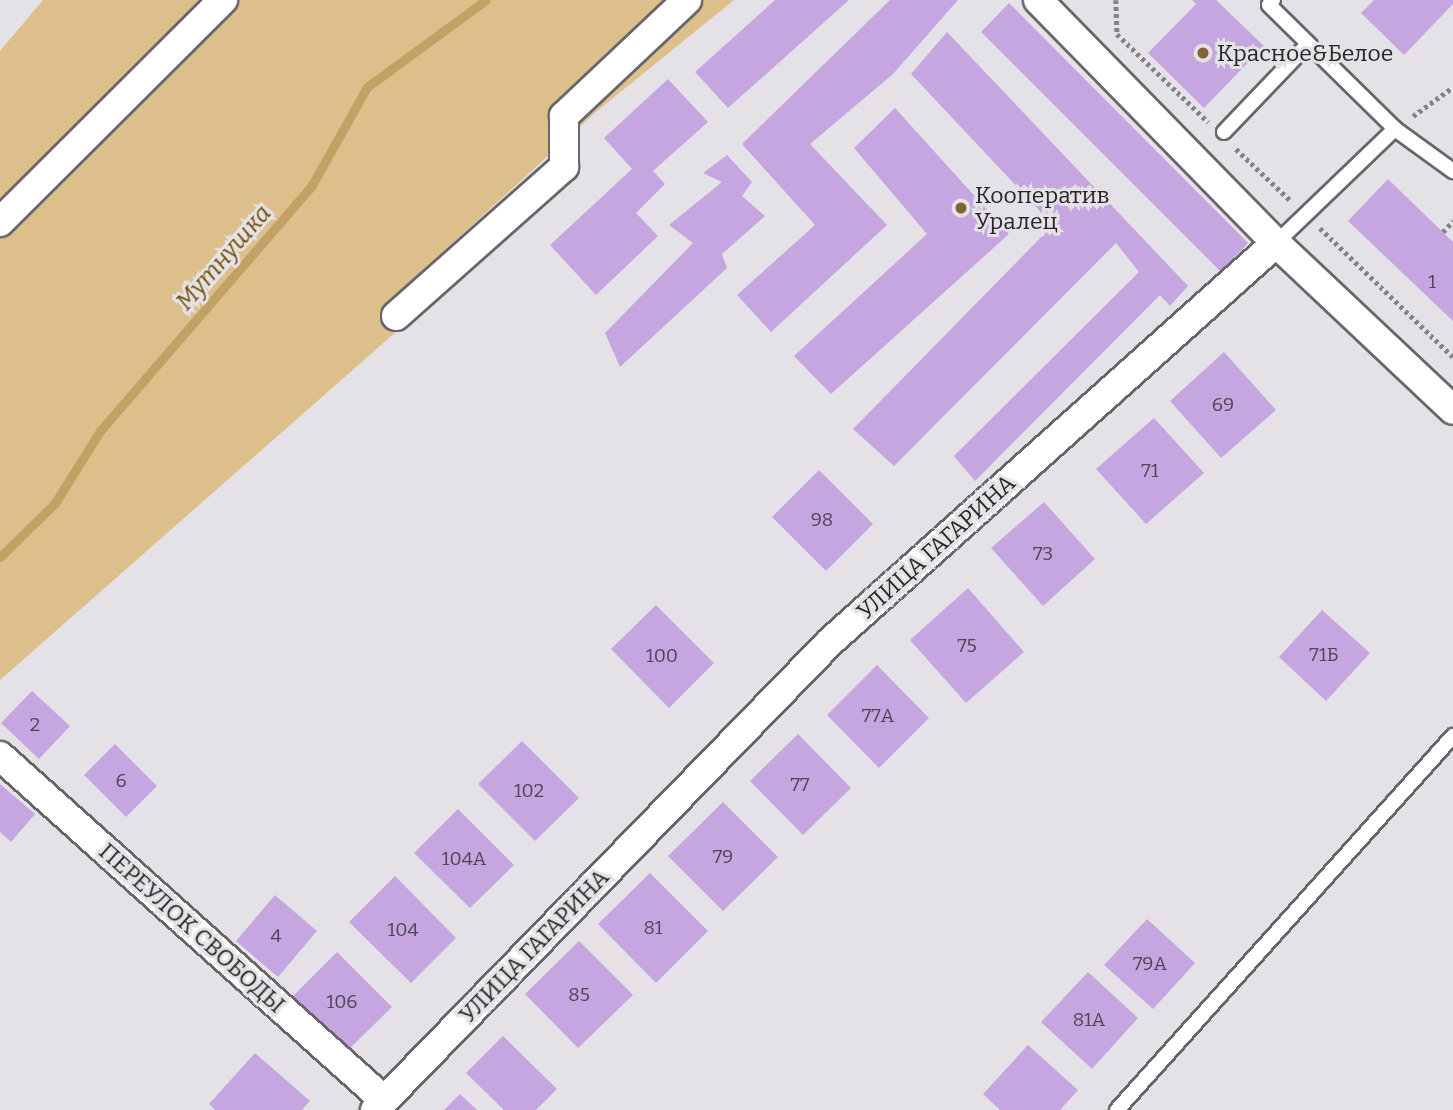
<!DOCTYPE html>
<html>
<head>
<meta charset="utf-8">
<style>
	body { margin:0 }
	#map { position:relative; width:1453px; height:1110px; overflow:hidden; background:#e4e2e6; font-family:Bitter,serif }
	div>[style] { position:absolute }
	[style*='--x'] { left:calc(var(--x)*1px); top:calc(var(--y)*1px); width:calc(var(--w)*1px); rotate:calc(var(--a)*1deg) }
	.green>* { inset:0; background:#ddbf8c }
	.stream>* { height:9px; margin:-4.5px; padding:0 4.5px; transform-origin:4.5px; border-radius:4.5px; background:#c3a064 }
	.building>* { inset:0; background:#c6a6e1 }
	.path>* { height:4.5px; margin-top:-2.25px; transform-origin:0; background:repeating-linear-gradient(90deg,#838285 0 3.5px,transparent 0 7px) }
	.roads { filter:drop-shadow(2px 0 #686669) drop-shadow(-2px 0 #686669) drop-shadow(0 2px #686669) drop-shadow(0 -2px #686669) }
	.lane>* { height:14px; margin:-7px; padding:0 7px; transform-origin:7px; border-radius:7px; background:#fff }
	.street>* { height:28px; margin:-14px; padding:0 14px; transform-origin:14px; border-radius:14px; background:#fff }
	.dots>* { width:19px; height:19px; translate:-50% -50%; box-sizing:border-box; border:4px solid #e4e2e6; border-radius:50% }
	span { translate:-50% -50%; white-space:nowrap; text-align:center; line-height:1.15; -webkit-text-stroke:6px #e4e2e6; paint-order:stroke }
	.number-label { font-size:19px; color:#4e4656 }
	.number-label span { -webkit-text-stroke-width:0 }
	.poi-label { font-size:23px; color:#262627 }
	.left { translate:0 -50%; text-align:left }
	.street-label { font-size:23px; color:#262627 }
	.water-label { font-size:24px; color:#725000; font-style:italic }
</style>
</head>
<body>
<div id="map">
	<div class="green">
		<div style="clip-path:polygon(43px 0,734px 0,597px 111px,445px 250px,447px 287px,0 680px,0 51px)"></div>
	</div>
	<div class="stream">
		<div style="--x:0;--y:557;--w:77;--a:-44.5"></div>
		<div style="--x:55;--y:503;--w:85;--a:-58"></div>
		<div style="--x:100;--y:431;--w:325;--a:-49.2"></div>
		<div style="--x:312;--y:185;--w:112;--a:-60.7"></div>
		<div style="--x:367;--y:87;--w:147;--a:-36.2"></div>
	</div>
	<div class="building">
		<div style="clip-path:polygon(775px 0,849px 0,728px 108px,695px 72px)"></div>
		<div style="clip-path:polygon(890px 0,958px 0,893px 74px,810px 144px,887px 225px,771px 332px,737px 295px,815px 225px,742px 144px)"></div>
		<div style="clip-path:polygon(1192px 0,1216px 0,1264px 46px,1204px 108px,1148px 53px,1196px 4px)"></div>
		<div style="clip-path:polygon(1374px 0,1453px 0,1453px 4px,1404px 55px,1361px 13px)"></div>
		<div style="clip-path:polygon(1009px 3px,1248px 243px,1221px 272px,981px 32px)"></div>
		<div style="clip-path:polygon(947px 32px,1188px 286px,1170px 306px,1160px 295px,975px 481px,954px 456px,1139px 272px,1116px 243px,894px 466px,853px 429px,1053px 225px,911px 74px)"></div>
		<div style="clip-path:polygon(668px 79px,708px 122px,653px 171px,665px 184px,636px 213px,658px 236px,596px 295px,550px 245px,632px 169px,604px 138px)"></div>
		<div style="clip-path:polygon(895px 108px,1009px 234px,831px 394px,794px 356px,927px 234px,854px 148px)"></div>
		<div style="clip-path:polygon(727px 155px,752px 182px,742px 196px,765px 216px,722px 254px,727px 268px,620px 367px,605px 333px,693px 243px,669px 225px,722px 182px,703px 173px)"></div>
		<div style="clip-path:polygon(1388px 179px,1453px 242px,1453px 321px,1348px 221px)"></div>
		<div style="clip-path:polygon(1224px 352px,1276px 410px,1221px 458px,1170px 401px)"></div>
		<div style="clip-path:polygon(1154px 418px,1204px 473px,1146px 524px,1096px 469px)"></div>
		<div style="clip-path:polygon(819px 470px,873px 524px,826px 571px,772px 517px)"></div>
		<div style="clip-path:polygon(1044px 502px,1095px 559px,1043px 606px,991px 548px)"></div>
		<div style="clip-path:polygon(968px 588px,1024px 652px,966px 703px,910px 640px)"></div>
		<div style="clip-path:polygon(656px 605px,714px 663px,669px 708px,611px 649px)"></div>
		<div style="clip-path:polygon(1322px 610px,1370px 653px,1326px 701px,1279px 657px)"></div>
		<div style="clip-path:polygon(877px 665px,929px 718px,879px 768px,827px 715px)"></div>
		<div style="clip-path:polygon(32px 691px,70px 726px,39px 759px,1px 723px)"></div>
		<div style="clip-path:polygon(798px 734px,851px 788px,803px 835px,750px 781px)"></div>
		<div style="clip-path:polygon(522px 741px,579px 798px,535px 841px,478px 784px)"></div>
		<div style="clip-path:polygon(115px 744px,157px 786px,126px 817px,84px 775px)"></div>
		<div style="clip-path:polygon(0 784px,35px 814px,11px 842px,0 832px)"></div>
		<div style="clip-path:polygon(723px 802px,778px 857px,723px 911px,668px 856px)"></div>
		<div style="clip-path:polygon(458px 809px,514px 865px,470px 908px,414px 853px)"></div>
		<div style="clip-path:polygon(650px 873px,708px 931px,656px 983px,598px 924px)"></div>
		<div style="clip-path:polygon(395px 876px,456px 938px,411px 983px,349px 922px)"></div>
		<div style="clip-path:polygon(275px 895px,317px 931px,278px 977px,236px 941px)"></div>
		<div style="clip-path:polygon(1147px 919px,1195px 963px,1153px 1009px,1104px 965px)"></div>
		<div style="clip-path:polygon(579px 941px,633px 995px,578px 1048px,525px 994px)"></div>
		<div style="clip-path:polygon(337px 952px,392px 1007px,347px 1051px,292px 997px)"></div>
		<div style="clip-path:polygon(1088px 972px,1138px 1018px,1092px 1069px,1041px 1022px)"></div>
		<div style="clip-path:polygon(503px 1036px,557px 1089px,536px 1110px,504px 1110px,466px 1073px)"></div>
		<div style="clip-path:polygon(1028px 1045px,1078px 1090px,1060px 1110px,1000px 1110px,983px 1094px)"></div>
		<div style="clip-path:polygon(255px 1053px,310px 1101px,302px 1110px,215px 1110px,209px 1104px)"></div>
		<div style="clip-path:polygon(460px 1094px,477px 1110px,444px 1110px)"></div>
	</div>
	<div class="path">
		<div style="--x:1116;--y:0;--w:34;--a:88"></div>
		<div style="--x:1117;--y:34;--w:127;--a:44"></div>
		<div style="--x:1413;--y:116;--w:49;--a:-35.9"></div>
		<div style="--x:1236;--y:149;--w:76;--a:43.4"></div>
		<div style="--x:1320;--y:228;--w:185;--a:44.1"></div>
		<div style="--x:1443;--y:232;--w:15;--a:-48"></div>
	</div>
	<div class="roads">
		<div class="lane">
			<div style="--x:1273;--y:0;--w:6;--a:129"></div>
			<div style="--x:1269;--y:5;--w:177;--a:44.5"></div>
			<div style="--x:1395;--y:129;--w:72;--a:35.9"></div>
			<div style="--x:1224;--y:132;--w:122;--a:-46.3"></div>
			<div style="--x:1276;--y:243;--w:165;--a:-43.8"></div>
			<div style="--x:1117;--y:1110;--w:503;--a:-48.06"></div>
		</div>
		<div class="street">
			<div style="--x:1038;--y:0;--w:340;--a:45.6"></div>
			<div style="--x:1276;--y:243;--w:243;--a:43.3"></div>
			<div style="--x:0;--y:222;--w:315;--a:-44.9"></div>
			<div style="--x:396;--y:316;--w:225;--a:-41.6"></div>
			<div style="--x:564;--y:167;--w:51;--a:-90"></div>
			<div style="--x:564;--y:116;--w:169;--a:-43.3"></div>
			<div style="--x:0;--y:756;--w:516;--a:41.86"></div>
			<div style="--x:375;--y:1110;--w:654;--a:-45.81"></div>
			<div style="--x:831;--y:641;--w:597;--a:-41.81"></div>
		</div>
	</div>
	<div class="dots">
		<div style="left:1203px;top:53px;background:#7d6335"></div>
		<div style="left:961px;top:208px;background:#7d6335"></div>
	</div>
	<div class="number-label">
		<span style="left:1432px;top:282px">1</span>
		<span style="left:1223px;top:405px">69</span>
		<span style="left:1150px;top:471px">71</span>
		<span style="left:822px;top:520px">98</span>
		<span style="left:1043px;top:554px">73</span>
		<span style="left:967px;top:646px">75</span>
		<span style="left:1324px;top:655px">71Б</span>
		<span style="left:662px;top:656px">100</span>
		<span style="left:878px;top:716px">77А</span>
		<span style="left:35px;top:725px">2</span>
		<span style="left:121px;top:781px">6</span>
		<span style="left:800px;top:785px">77</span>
		<span style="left:529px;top:791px">102</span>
		<span style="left:723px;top:857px">79</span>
		<span style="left:464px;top:859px">104А</span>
		<span style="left:653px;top:928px">81</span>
		<span style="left:403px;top:930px">104</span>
		<span style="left:276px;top:936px">4</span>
		<span style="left:1150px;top:964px">79А</span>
		<span style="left:579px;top:995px">85</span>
		<span style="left:342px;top:1002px">106</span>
		<span style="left:1089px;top:1020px">81А</span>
	</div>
	<div class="poi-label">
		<span class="left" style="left:1217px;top:53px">Красное&amp;Белое</span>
		<span class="left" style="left:975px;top:208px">Кооператив<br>Уралец</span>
	</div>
	<div class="street-label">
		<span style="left:936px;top:547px;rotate:-42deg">УЛИЦА ГАГАРИНА</span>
		<span style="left:192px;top:928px;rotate:42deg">ПЕРЕУЛОК СВОБОДЫ</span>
		<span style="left:534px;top:946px;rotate:-46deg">УЛИЦА ГАГАРИНА</span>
	</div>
	<div class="water-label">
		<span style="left:224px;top:258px;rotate:-49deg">Мутнушка</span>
	</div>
</div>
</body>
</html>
